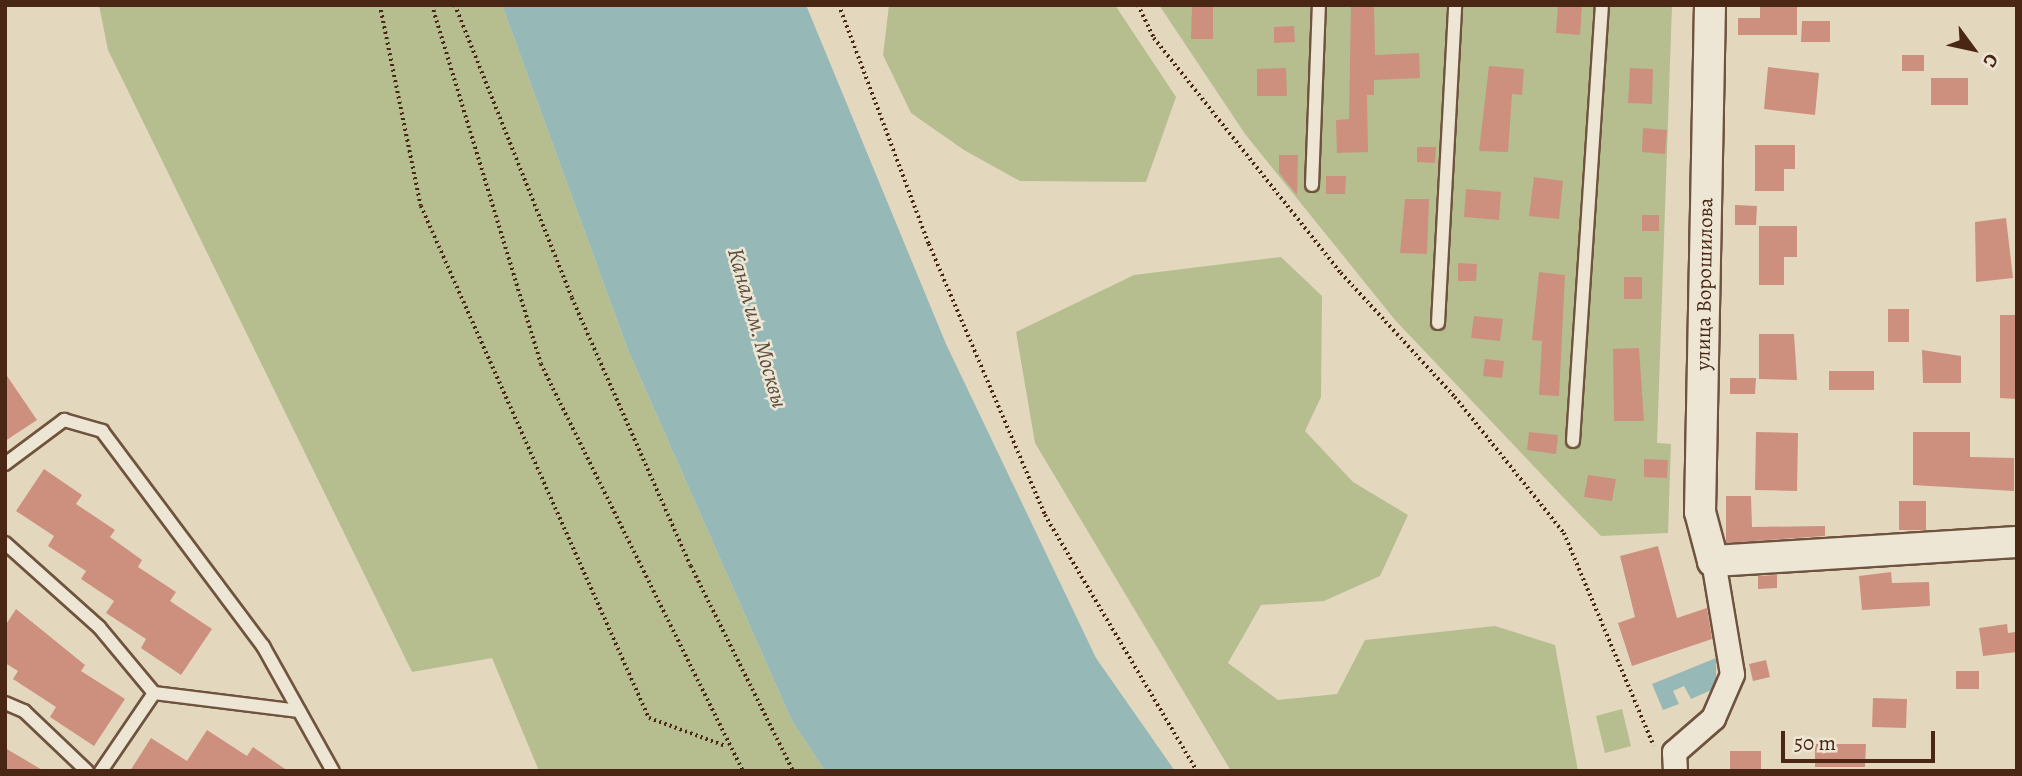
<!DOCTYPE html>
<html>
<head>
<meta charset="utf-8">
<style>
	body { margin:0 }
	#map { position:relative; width:2022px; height:776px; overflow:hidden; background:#e3d8be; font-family:Alegreya,serif }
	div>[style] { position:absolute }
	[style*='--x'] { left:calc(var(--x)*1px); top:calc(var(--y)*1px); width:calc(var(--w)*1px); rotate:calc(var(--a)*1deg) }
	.green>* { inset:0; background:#b6be8f }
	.water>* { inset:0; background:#96b9b7 }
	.building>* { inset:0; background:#cd907e }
	.path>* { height:3.5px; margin-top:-1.75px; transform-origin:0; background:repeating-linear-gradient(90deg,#492714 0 2px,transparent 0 5.5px) }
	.roads { filter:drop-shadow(2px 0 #70533e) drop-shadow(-2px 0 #70533e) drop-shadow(0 2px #70533e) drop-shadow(0 -2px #70533e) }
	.service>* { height:12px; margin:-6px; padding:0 6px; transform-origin:6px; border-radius:6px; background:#ede6d5 }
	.minor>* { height:23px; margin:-11.5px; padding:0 11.5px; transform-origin:11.5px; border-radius:11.5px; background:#ede6d5 }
	.tertiary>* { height:30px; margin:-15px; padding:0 15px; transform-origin:15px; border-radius:15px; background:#ede6d5 }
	span { translate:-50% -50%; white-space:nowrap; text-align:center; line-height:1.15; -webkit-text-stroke:5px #ede6d5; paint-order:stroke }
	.street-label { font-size:21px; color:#492714 }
	.water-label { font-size:23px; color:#5c4c3d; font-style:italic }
	.frame { position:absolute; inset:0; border:7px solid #492714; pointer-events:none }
	.north { position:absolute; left:1938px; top:14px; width:70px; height:70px; -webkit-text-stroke:5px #ede6d5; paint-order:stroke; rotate:123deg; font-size:19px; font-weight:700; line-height:28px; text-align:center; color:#492714 }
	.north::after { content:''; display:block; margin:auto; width:24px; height:32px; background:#492714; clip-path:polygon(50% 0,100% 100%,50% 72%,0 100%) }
	.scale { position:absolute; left:1781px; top:731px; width:154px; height:32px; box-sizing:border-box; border:4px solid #492714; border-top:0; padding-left:9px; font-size:21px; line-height:24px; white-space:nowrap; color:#492714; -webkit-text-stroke:5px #ede6d5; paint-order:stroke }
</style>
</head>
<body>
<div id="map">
	<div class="green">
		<div style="clip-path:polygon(99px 5px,502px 5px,628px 350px,791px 719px,825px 771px,539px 771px,492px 658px,412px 672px,108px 50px)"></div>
		<div style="clip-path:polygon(889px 5px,1115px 5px,1176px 97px,1146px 182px,1020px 181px,964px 150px,911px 113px,883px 55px)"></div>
		<div style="clip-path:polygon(1159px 5px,1672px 5px,1657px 443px,1671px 444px,1668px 533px,1601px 536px,1579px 514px,1395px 320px,1245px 134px)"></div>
		<div style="clip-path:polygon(1281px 257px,1322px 296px,1321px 397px,1305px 431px,1353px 482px,1408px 515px,1380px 576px,1324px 601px,1261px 605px,1228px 663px,1278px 700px,1337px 694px,1365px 640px,1495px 626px,1555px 645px,1578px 771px,1231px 771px,1035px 443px,1016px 332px,1134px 275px)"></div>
		<div style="clip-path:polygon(1622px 709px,1631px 746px,1605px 753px,1596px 716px)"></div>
	</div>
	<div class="water">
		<div style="clip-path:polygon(502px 5px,806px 5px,946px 344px,1096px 658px,1175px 771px,825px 771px,791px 719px,628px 350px)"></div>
		<div style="clip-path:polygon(1716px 658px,1716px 688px,1691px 699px,1684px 686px,1673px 691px,1679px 704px,1663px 710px,1652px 684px)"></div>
	</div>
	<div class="building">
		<div style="clip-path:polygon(1192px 5px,1213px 5px,1213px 39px,1191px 39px)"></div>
		<div style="clip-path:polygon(1351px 5px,1374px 5px,1375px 55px,1419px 53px,1420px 78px,1374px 80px,1374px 95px,1367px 95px,1368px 152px,1337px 153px,1336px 120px,1349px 119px)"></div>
		<div style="clip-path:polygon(1558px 5px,1582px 5px,1580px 35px,1556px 33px)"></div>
		<div style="clip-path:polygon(1760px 5px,1797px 5px,1797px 35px,1738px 35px,1738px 18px,1760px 18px)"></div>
		<div style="clip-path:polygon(1802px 21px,1830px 21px,1830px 42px,1801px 42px)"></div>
		<div style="clip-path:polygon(1294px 26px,1295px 42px,1274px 43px,1274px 27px)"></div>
		<div style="clip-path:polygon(1902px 55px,1924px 55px,1924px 71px,1902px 71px)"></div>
		<div style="clip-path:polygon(1489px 66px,1524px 69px,1522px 95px,1512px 94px,1508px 152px,1479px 151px)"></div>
		<div style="clip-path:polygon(1768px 67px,1819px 73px,1815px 115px,1764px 109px)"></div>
		<div style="clip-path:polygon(1286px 68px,1287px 96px,1257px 96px,1257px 69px)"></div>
		<div style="clip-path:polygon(1630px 68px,1653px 69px,1652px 104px,1628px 103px)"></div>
		<div style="clip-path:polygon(1931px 78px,1968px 78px,1968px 105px,1931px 105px)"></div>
		<div style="clip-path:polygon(1643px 128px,1667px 130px,1665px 154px,1642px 152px)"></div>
		<div style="clip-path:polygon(1755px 145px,1795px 145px,1795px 169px,1784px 169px,1784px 191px,1755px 191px)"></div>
		<div style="clip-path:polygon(1417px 147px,1436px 147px,1435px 163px,1417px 162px)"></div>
		<div style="clip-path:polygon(1279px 155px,1298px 155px,1297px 195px,1279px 173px)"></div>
		<div style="clip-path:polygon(1326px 176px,1346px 176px,1345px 194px,1326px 194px)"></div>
		<div style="clip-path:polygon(1534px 177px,1563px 181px,1559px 219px,1529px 216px)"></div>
		<div style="clip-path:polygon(1466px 189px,1501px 192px,1499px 220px,1464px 217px)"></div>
		<div style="clip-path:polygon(1405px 199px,1429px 199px,1427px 254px,1400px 253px)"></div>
		<div style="clip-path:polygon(1735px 205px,1757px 206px,1756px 225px,1735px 225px)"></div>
		<div style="clip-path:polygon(1642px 215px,1659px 215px,1659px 231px,1642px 231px)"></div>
		<div style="clip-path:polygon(2006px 218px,2013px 278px,1976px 282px,1975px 222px)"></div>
		<div style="clip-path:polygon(1759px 226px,1797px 226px,1797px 257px,1784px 257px,1784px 285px,1759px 285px)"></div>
		<div style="clip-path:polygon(1458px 263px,1477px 264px,1476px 281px,1458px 281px)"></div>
		<div style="clip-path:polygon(1539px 272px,1565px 275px,1559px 396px,1539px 395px,1542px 341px,1532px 340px)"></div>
		<div style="clip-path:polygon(1624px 277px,1642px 277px,1642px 299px,1624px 299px)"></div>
		<div style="clip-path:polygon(1888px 309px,1909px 309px,1909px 342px,1888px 342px)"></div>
		<div style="clip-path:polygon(2000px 315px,2017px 315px,2017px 399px,2000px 398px)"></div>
		<div style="clip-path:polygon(1474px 316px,1503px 319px,1500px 341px,1471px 338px)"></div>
		<div style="clip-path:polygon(1759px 334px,1794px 334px,1797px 380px,1759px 379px)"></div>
		<div style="clip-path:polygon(1639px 348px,1644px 421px,1614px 421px,1613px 349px)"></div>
		<div style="clip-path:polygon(1922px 350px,1961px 356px,1961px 383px,1923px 383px)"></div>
		<div style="clip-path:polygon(1485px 359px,1504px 361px,1502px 378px,1483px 376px)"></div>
		<div style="clip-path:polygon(1829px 371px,1874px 371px,1874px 390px,1829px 390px)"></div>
		<div style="clip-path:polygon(5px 373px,37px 420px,5px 441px)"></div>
		<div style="clip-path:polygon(1730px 378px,1756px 378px,1755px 394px,1730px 394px)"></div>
		<div style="clip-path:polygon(1529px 432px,1558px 435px,1556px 454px,1527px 450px)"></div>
		<div style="clip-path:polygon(1756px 432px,1798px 433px,1797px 491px,1755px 490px)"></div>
		<div style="clip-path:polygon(1913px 432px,1970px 432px,1970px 457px,2014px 458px,2014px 491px,1913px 485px)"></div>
		<div style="clip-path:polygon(1644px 459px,1668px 460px,1667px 478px,1644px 477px)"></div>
		<div style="clip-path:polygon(44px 469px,82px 495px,76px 504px,115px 530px,110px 537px,142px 560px,138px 567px,176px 592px,170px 601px,212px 629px,181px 675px,141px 648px,146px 639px,106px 613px,114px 601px,81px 579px,86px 571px,48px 546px,54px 536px,16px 511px)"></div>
		<div style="clip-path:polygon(1588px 475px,1616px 479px,1612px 501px,1584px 497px)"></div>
		<div style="clip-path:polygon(1726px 496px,1751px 496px,1752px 527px,1825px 526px,1825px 536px,1726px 543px)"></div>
		<div style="clip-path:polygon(1899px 501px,1926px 501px,1926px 530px,1899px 530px)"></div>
		<div style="clip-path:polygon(1658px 546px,1677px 618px,1707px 608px,1712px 639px,1632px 666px,1618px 623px,1635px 617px,1620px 556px)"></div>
		<div style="clip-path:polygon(1891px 572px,1892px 583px,1929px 582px,1930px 606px,1862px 610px,1859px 576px)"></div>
		<div style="clip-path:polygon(1777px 575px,1777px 588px,1758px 589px,1758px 576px)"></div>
		<div style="clip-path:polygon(16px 609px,85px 665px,81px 671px,125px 699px,94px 746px,50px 717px,56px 707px,13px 679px,18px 671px,5px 663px,5px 626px)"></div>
		<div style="clip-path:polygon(2007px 624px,2008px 633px,2015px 632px,2017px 652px,1983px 656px,1979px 628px)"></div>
		<div style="clip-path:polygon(1766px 660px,1770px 677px,1753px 681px,1749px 664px)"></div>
		<div style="clip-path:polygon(1956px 671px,1979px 671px,1979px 689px,1956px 689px)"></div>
		<div style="clip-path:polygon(1873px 698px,1907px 699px,1906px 728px,1872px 727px)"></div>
		<div style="clip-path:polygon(207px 730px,247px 756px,253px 747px,288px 771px,130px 771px,151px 738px,187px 761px)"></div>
		<div style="clip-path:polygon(1815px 744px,1866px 744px,1865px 767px,1815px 767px)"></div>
		<div style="clip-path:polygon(5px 748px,44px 771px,5px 771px)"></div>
		<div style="clip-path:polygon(1730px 751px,1761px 751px,1761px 771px,1730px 771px)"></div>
	</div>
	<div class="path">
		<div style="--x:380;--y:5;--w:205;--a:78.5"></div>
		<div style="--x:421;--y:206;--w:560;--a:66"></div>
		<div style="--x:649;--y:718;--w:82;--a:20"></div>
		<div style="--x:432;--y:5;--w:375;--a:73.1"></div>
		<div style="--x:541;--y:364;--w:454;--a:63.6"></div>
		<div style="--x:455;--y:5;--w:315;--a:68.2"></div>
		<div style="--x:572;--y:298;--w:293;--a:66.1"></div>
		<div style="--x:691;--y:566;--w:229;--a:63.5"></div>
		<div style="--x:839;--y:5;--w:255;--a:69.4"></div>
		<div style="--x:929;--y:244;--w:295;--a:66.8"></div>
		<div style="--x:1045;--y:515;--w:298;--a:59.3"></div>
		<div style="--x:1138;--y:5;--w:37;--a:64"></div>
		<div style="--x:1154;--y:38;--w:300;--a:51.5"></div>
		<div style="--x:1341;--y:273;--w:168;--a:47.4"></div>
		<div style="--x:1455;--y:397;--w:174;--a:51.3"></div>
		<div style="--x:1564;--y:533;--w:231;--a:67.1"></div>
	</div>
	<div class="roads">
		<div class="service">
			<div style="--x:1312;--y:185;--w:180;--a:-87.8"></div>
			<div style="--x:1438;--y:323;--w:318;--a:-86.9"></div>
			<div style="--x:1573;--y:441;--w:437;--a:-86.2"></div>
			<div style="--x:5;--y:464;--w:74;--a:-36.7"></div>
			<div style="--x:64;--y:420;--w:40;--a:16"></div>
			<div style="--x:102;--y:431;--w:269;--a:53.2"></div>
			<div style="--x:263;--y:646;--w:143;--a:60.8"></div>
			<div style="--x:5;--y:543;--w:126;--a:41.8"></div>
			<div style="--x:99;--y:627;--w:86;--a:50.2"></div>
			<div style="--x:5;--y:703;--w:21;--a:23"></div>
			<div style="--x:24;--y:711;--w:87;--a:43.6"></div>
			<div style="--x:101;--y:771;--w:94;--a:-55.8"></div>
			<div style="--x:154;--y:693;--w:146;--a:7.1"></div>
		</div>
		<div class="minor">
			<div style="--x:1675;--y:771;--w:19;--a:-93"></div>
			<div style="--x:1674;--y:752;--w:52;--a:-41.1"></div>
			<div style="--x:1713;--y:718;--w:48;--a:-66.6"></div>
			<div style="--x:1732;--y:674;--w:115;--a:-99.5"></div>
		</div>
		<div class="tertiary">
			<div style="--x:1710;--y:5;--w:507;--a:91.13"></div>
			<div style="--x:1700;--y:512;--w:51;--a:75.1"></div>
			<div style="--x:1713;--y:561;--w:305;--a:-3.6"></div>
		</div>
	</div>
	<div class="street-label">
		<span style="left:1704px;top:284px;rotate:-89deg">улица Ворошилова</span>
	</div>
	<div class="water-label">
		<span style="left:757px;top:328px;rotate:74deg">Канал им. Москвы</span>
	</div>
	<div class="frame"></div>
	<div class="north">С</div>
	<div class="scale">50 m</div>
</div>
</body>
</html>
